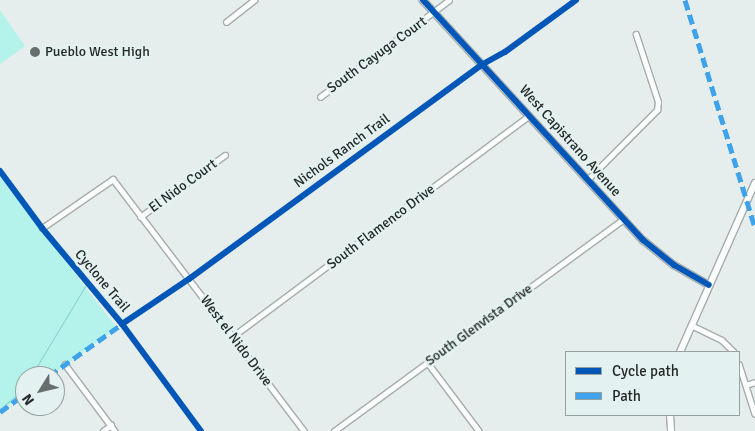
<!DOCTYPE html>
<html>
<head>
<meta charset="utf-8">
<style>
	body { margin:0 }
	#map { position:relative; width:755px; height:431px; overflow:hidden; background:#e6eeed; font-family:Signika,sans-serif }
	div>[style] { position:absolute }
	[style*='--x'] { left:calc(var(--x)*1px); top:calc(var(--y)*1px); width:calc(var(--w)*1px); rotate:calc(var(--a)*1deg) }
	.green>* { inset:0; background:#b4f2ec }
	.stream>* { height:1px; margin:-0.5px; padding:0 0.5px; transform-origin:0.5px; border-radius:0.5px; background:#85d3cc }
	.roads { filter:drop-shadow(1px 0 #a6acac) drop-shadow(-1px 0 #a6acac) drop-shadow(0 1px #a6acac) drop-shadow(0 -1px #a6acac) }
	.minor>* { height:4.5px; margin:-2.25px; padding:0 2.25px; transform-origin:2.25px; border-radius:2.25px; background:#fbfcfc }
	.tertiary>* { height:5.5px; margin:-2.75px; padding:0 2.75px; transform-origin:2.75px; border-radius:2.75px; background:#fbfcfc }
	.secondary>* { height:6px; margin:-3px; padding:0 3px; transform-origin:3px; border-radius:3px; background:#fbfcfc }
	.quiet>* { height:5px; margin-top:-2.5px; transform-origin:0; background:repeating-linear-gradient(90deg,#3ea3eb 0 10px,transparent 0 15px) }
	.cycleway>* { height:6px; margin:-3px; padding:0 3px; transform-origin:3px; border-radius:3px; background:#0057b8 }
	.dots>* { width:14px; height:14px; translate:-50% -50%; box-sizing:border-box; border:2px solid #e3f2f0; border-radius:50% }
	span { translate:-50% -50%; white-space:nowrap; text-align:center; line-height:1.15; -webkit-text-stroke:5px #e3f2f0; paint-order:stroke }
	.poi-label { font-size:14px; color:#242928 }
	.left { translate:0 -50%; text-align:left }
	.street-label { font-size:14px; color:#242928 }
	.legend { position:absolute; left:565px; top:351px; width:175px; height:65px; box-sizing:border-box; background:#e3f2f0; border:1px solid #97a2a0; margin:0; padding:6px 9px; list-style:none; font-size:15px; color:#242928 }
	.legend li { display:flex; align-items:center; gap:10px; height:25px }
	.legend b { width:25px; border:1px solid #97a2a0 }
	.north { position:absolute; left:15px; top:366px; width:50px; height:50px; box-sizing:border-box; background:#e3f2f0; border:1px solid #97a2a0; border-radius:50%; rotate:234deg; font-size:14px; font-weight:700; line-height:20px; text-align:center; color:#242928 }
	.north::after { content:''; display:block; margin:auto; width:18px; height:22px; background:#686e6d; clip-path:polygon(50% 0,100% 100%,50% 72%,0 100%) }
</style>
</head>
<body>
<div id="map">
	<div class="green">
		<div style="clip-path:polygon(0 10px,25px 46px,0 64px)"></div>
		<div style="clip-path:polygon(0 177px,117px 328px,50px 376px,25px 376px,25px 394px,0 412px)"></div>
	</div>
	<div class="stream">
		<div style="--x:31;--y:376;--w:112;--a:-58.9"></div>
		<div style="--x:0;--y:409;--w:33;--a:-40"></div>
	</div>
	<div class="roads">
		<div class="minor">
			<div style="--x:226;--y:22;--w:36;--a:-38"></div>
			<div style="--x:320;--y:97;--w:161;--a:-36.9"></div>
			<div style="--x:588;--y:179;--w:98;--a:-45"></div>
			<div style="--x:657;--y:110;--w:8;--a:-83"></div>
			<div style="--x:658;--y:102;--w:71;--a:-108.2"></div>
			<div style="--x:140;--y:217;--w:105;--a:-36.1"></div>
			<div style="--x:42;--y:228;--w:86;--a:-34.6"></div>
			<div style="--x:113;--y:179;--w:316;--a:52.8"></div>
			<div style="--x:691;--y:325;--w:34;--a:26"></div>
			<div style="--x:722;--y:340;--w:17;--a:45"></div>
			<div style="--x:232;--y:337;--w:370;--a:-36.7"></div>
			<div style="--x:428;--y:363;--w:85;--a:53.1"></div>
			<div style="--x:65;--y:364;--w:84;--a:53.3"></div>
			<div style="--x:739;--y:364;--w:52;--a:72.3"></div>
			<div style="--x:746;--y:385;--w:9;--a:-18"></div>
			<div style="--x:103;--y:431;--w:10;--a:-37"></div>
			<div style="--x:334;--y:431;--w:359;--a:-36.2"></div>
		</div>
		<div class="tertiary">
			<div style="--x:423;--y:0;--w:326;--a:47.5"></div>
			<div style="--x:643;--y:240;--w:40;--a:39"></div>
			<div style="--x:674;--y:265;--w:40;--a:29.7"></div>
		</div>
		<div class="secondary">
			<div style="--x:680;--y:352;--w:185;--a:-66.1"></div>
			<div style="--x:670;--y:415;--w:16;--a:86"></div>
		</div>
	</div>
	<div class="quiet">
		<div style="--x:685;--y:0;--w:238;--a:72.9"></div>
		<div style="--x:49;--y:376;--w:90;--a:-35.5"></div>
		<div style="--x:0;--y:412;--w:31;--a:-36"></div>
	</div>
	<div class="cycleway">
		<div style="--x:423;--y:0;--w:326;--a:47.5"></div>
		<div style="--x:643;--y:240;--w:40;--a:39"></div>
		<div style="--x:674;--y:265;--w:40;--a:29.7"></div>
		<div style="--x:0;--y:171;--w:71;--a:53.6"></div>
		<div style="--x:42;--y:228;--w:125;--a:50.2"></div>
		<div style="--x:122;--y:324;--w:133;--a:53.6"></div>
		<div style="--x:122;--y:324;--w:81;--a:-33.9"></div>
		<div style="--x:189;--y:279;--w:364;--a:-36.2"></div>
		<div style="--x:483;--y:64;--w:25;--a:-29"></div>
		<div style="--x:505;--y:52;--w:88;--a:-36.2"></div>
	</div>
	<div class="dots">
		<div style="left:35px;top:52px;background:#686e6d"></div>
	</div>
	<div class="poi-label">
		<span class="left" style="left:45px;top:52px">Pueblo West High</span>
	</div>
	<div class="street-label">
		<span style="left:377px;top:55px;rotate:-36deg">South Cayuga Court</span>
		<span style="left:570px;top:141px;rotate:48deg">West Capistrano Avenue</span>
		<span style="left:342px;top:151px;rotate:-36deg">Nichols Ranch Trail</span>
		<span style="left:183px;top:186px;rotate:-36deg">El Nido Court</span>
		<span style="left:381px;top:227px;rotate:-37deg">South Flamenco Drive</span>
		<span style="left:102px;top:281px;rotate:50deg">Cyclone Trail</span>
		<span style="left:479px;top:325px;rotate:-36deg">South Glenvista Drive</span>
		<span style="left:236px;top:341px;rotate:53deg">West el Nido Drive</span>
	</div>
	<ul class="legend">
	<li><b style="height:6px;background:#0057b8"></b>Cycle path</li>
	<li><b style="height:6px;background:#3ea3eb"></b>Path</li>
	</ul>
	<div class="north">N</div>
</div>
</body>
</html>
